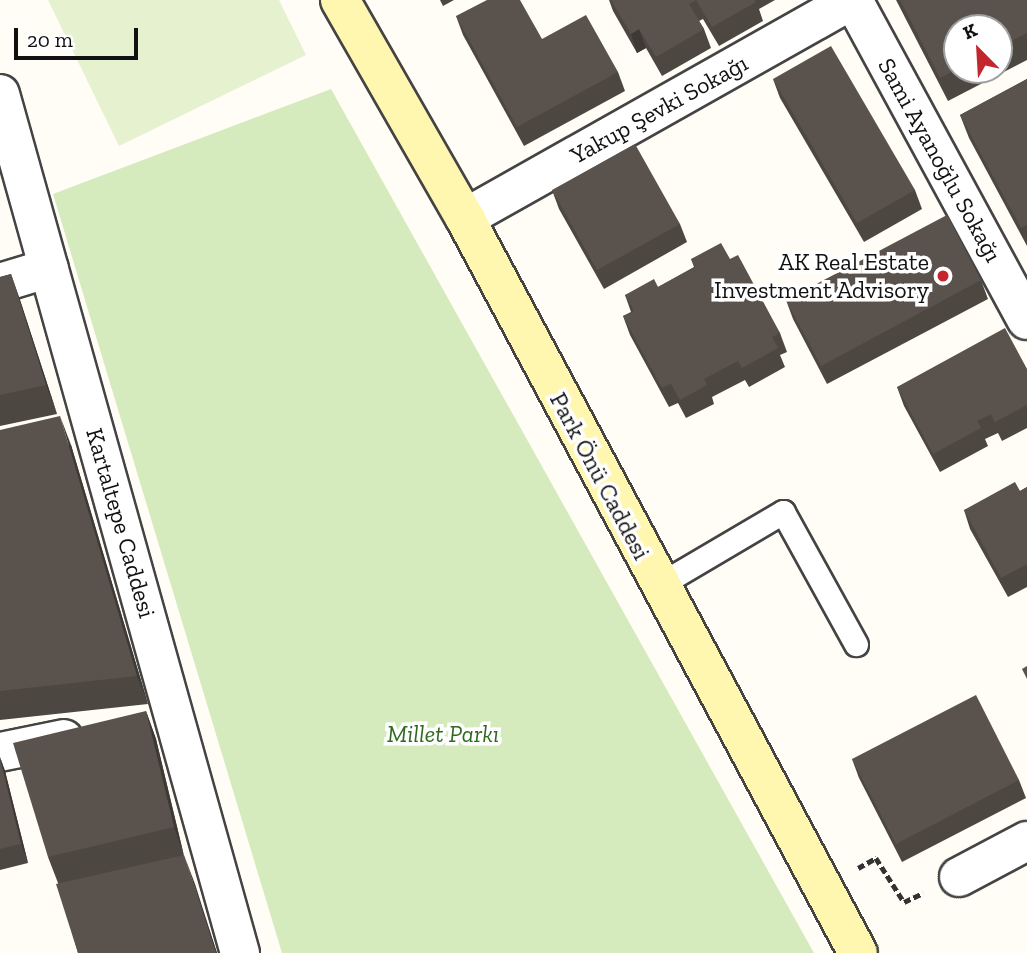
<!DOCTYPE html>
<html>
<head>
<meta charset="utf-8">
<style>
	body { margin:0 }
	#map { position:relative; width:1027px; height:953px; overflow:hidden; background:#fffdf5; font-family:"Zilla Slab",serif }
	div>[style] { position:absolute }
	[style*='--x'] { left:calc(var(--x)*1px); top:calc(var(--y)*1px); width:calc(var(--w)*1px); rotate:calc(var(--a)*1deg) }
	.green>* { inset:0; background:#d5ebbd }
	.pitch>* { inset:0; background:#e6f2cf }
	.path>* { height:4.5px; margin-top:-2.25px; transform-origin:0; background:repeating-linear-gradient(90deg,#333 0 7px,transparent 0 10.5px) }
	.roads { filter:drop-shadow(2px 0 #444) drop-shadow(-2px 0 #444) drop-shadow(0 2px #444) drop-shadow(0 -2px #444) }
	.lane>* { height:23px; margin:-11.5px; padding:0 11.5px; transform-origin:11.5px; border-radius:11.5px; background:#fff }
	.street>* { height:38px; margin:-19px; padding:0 19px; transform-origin:19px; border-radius:19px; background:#fff }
	.secondary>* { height:38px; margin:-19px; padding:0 19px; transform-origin:19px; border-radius:19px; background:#fff6b0 }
	.wall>* { inset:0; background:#4d4742 }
	.shaded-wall>* { inset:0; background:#3f3936 }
	.building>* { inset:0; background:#5a524d }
	.dots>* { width:19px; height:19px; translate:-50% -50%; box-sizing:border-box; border:4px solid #fff; border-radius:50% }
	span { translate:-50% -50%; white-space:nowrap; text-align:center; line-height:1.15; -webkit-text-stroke:7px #fff; paint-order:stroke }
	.street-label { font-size:24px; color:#111 }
	.poi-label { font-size:24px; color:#111 }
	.right { translate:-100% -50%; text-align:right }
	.park-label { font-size:24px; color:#2f6b1f; font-style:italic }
	.north { position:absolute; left:943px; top:14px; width:70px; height:70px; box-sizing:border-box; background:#fff; border:2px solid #a0a0a0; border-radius:50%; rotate:336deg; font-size:19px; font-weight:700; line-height:28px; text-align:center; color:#111 }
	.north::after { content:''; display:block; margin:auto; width:24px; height:32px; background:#c4262e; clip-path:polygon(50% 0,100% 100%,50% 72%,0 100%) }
	.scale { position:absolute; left:14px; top:28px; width:124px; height:32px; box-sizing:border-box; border:4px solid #111; border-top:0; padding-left:9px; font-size:21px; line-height:24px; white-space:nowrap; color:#111; -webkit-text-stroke:5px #fff; paint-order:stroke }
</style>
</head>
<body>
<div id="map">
	<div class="green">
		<div style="clip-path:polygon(331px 89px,814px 953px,282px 953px,53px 194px)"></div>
	</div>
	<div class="pitch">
		<div style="clip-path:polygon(48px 0,279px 0,306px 55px,119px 146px)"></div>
	</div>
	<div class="path">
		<div style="--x:858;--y:868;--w:21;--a:-29"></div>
		<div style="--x:876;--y:858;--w:52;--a:57.5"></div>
		<div style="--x:904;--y:902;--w:21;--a:-25"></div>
	</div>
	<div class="roads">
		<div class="lane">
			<div style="--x:659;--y:585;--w:144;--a:-30.5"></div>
			<div style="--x:783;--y:512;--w:151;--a:61.1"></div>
		</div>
		<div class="street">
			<div style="--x:853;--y:0;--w:364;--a:61.5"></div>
			<div style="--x:0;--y:94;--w:892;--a:74.39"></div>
			<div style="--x:465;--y:218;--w:444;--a:-29.4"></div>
			<div style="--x:0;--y:283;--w:51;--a:-17"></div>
			<div style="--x:0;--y:752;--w:65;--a:-11.5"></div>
			<div style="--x:959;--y:877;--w:77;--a:-27.9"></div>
		</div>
		<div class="secondary">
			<div style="--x:340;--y:0;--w:251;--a:60.2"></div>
			<div style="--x:465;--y:218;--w:833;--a:61.87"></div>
		</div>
	</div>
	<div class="wall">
		<div style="clip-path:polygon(440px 0,454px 0,443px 6px)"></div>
		<div style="clip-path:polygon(609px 0,775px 0,759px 9px,763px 21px,719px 46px,703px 19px,699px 21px,704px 29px,711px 48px,662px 76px,646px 48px,637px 53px,613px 11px)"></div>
		<div style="clip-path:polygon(evenodd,896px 0,1027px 0,1027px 60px,948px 101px,896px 0,957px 28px,999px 28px,999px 70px,957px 70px,957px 28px)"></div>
		<div style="clip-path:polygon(456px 16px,542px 39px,618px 72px,625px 91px,524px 146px,463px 35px)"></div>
		<div style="clip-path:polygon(773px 79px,915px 190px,922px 209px,864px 242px,780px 98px)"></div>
		<div style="clip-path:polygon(1027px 79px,1027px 246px,969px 138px,960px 115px)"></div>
		<div style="clip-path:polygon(552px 190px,680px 224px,687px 242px,604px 289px,559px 209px)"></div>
		<div style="clip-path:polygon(691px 259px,730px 259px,780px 333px,787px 352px,780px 355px,785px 367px,749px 387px,745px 380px,712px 397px,714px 404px,686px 418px,678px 403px,669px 407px,630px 335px,623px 316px,631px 312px,625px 295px,658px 287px,694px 267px)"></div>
		<div style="clip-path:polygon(11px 274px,21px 303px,57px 414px,0 426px,0 277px)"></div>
		<div style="clip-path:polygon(981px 280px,988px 299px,827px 384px,793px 319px,786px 300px)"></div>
		<div style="clip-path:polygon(1027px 369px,1027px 428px,1002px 441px,998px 433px,985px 439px,988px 446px,940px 472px,904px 406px,897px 387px)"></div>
		<div style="clip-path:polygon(0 430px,71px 445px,148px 704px,0 720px)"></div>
		<div style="clip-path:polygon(1027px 487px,1027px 587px,1008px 597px,970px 529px,964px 510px,1020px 491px)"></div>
		<div style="clip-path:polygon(146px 711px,156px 739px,184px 856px,217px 953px,78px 953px,58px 883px,48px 857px)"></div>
		<div style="clip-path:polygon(0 757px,5px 771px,28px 863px,0 870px)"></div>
		<div style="clip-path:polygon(852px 759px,1019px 780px,1026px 798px,902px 862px,859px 778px)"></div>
	</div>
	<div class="shaded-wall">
		<div style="clip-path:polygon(639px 29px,646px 48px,637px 53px,631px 34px)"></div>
		<div style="clip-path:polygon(11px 274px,21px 303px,57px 414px,46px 385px)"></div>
		<div style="clip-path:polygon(60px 416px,71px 445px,148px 704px,137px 676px)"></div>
		<div style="clip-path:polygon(146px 711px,156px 739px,184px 856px,174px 827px)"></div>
		<div style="clip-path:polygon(0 757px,5px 771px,28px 863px,21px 844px)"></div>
		<div style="clip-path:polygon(184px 855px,195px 884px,217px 953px,216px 953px)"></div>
	</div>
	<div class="building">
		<div style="clip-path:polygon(487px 0,520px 0,542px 39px,586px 15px,618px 72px,517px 127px,456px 16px)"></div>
		<div style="clip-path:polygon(611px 0,696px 0,689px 4px,704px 29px,656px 57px,639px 29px,631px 34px)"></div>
		<div style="clip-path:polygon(696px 0,755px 0,756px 2px,712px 27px)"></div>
		<div style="clip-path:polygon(900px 0,1027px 0,1027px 33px,999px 47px,999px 28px,957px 28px,957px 69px,940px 78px)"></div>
		<div style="clip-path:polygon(831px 46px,915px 190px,857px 223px,773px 79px)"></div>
		<div style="clip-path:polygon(1027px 79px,1027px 225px,1021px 228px,960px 115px)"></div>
		<div style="clip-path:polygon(635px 144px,680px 224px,597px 270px,552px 190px)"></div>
		<div style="clip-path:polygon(947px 215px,981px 280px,821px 366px,786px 300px)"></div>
		<div style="clip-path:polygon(721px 243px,730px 259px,738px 255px,780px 333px,772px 337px,778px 348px,742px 368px,738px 361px,704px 379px,707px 385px,680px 400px,671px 384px,662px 388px,623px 316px,634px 311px,625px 295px,654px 279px,658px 287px,695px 267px,691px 259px)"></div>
		<div style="clip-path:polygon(11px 274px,46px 385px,0 395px,0 277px)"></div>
		<div style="clip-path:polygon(1005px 328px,1027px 369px,1027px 405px,995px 422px,991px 414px,977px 421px,981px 428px,933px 454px,897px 387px)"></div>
		<div style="clip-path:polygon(60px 416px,137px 676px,0 691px,0 430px)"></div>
		<div style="clip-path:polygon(1015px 482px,1020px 491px,1027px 487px,1027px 564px,1001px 578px,964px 510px)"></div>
		<div style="clip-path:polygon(1027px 666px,1027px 679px,1022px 669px)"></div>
		<div style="clip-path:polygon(976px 695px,1019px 780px,896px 844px,852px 759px)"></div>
		<div style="clip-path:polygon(146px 711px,174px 827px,48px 857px,13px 743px)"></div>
		<div style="clip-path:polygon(0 760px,21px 844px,0 849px)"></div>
		<div style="clip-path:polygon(184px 855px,216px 953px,78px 953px,56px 884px)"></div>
	</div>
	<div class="dots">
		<div style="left:943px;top:276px;background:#c4262e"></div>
	</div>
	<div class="street-label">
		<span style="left:659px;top:109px;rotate:-29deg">Yakup Şevki Sokağı</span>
		<span style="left:940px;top:160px;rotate:61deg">Sami Ayanoğlu Sokağı</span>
		<span style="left:600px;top:476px;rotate:62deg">Park Önü Caddesi</span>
		<span style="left:121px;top:523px;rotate:74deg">Kartaltepe Caddesi</span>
	</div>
	<div class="poi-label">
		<span class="right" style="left:929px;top:276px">AK Real Estate<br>Investment Advisory</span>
	</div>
	<div class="park-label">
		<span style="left:443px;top:734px">Millet Parkı</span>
	</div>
	<div class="north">K</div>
	<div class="scale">20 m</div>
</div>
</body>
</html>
